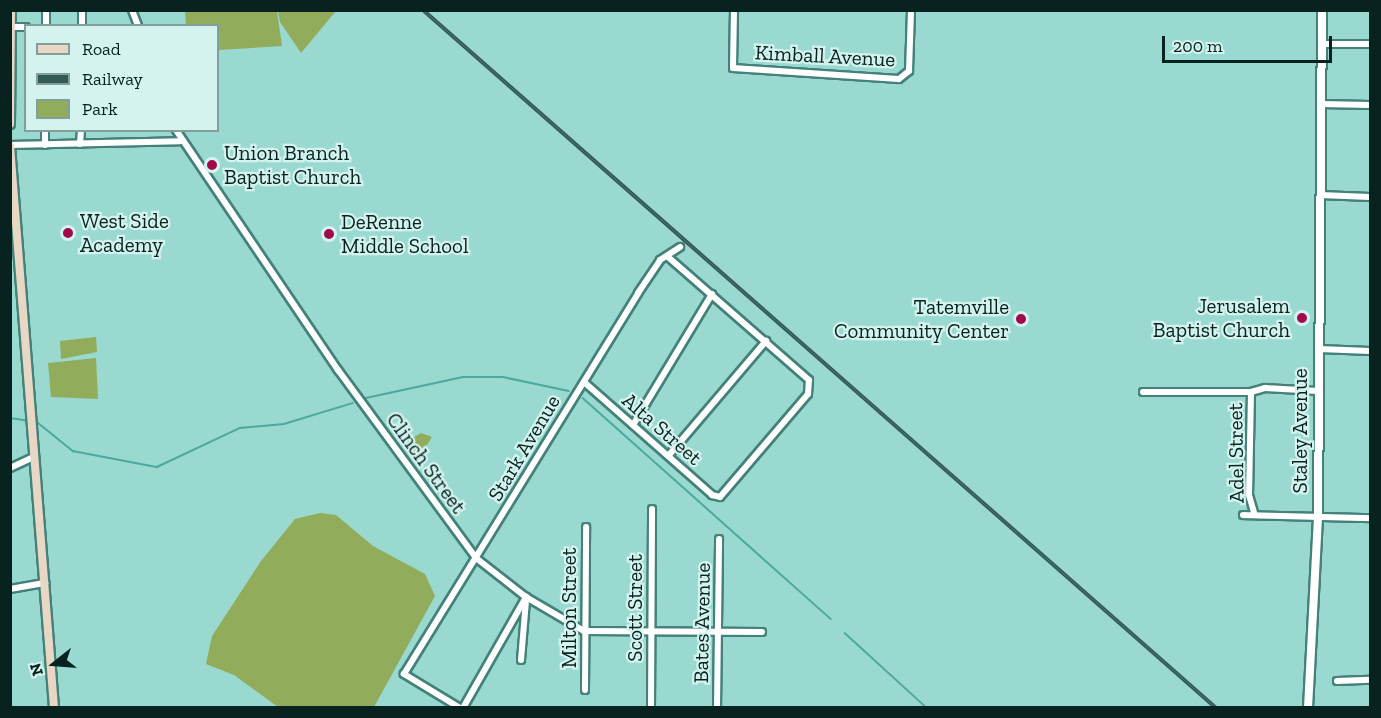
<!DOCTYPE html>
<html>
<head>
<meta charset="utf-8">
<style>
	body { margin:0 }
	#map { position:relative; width:1381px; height:718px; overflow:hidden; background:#99d9d0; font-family:"Zilla Slab",serif }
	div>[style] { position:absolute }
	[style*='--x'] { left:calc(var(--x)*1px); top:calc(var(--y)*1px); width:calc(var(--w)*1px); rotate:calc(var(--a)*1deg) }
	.green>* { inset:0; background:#91ad5b }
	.stream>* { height:1.5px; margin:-0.75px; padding:0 0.75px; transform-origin:0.75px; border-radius:0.75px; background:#4ca99e }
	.roads { filter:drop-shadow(2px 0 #438179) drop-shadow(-2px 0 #438179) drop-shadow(0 2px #438179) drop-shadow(0 -2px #438179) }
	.minor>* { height:6px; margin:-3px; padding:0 3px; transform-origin:3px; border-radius:3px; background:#fff }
	.tertiary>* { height:8px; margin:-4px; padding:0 4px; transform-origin:4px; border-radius:4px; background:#fff }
	.secondary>* { height:8px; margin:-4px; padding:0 4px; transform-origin:4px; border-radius:4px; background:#e8d7c4 }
	.rail>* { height:4px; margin-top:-2px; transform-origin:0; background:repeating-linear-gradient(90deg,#d4f3ee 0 4.5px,#345a56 0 9px); box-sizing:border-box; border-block:2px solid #345a56 }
	.dots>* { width:16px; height:16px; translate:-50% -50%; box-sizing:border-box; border:3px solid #d4f3ee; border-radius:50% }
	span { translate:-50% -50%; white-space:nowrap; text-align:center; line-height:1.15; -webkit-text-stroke:4.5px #d4f3ee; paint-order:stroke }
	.street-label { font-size:21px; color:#07221f }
	.poi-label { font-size:21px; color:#07221f }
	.left { translate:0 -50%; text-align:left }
	.right { translate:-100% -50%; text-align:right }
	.frame { position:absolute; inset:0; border:12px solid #07221f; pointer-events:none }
	.legend { position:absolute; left:24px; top:24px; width:195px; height:108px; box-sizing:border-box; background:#d4f3ee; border:2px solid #829f9b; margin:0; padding:8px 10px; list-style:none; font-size:18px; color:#07221f }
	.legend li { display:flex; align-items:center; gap:12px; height:30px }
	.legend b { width:30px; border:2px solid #829f9b }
	.north { position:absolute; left:24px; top:634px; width:60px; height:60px; -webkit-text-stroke:4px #d4f3ee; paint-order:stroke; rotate:253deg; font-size:16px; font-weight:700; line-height:24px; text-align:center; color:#07221f }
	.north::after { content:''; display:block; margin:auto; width:21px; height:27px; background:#07221f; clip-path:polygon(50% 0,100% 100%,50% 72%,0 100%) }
	.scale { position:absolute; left:1162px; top:36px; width:170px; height:27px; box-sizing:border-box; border:3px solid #07221f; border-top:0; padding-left:8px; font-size:18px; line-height:21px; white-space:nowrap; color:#07221f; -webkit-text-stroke:4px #d4f3ee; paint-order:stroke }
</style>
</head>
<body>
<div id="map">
	<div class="green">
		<div style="clip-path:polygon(185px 11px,277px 11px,282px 46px,218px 50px,218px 26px,186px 25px)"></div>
		<div style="clip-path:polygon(278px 11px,279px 10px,336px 11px,301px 53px,280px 22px)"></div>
		<div style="clip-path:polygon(96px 337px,97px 352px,61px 359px,60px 341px)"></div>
		<div style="clip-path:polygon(96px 358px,98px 399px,51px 397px,48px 363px)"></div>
		<div style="clip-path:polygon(421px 433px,432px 437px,417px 461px,404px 443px)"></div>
		<div style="clip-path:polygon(320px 513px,336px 515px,373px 546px,425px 574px,435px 596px,374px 707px,278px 707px,234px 675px,206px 664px,212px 636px,261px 561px,295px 519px)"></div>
	</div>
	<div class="stream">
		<div style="--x:366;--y:398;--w:99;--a:-12.2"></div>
		<div style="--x:463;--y:377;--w:40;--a:0"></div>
		<div style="--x:503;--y:377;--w:67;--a:12"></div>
		<div style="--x:583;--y:398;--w:332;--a:41.7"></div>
		<div style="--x:10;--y:418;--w:15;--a:8"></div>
		<div style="--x:36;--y:421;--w:48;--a:39"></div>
		<div style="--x:73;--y:451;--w:86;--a:10.8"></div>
		<div style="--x:157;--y:467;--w:92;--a:-25.2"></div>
		<div style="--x:240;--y:428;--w:44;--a:-5.2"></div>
		<div style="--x:284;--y:424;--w:72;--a:-16.9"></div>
		<div style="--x:845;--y:633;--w:111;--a:42.4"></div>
	</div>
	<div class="roads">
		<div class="minor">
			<div style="--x:82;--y:10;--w:16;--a:90"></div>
			<div style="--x:132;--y:10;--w:17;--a:69"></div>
			<div style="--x:734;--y:10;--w:58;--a:91"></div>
			<div style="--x:733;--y:68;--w:166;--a:3.8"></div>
			<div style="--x:899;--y:79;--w:13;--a:-39"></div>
			<div style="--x:909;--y:71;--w:61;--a:-88.1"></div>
			<div style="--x:46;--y:26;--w:16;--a:-90"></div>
			<div style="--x:10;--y:27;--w:16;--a:0"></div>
			<div style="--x:1322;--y:44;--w:48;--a:0"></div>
			<div style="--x:1321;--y:104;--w:49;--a:1.2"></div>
			<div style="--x:176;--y:130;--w:290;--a:56"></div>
			<div style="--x:338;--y:370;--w:233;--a:53.7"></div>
			<div style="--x:476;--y:558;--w:63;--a:38"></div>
			<div style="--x:526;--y:597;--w:67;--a:30.4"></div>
			<div style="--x:584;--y:631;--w:178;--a:0.3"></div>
			<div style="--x:80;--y:144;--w:14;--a:-86"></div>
			<div style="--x:10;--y:145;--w:170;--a:-1.3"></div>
			<div style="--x:45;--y:145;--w:15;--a:-90"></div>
			<div style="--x:1320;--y:195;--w:50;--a:2.3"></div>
			<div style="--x:1319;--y:349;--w:51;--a:2.2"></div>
			<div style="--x:584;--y:382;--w:171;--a:41.4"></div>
			<div style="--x:712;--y:495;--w:8;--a:14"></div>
			<div style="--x:720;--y:497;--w:135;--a:-49.5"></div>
			<div style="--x:808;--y:394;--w:14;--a:-86"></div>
			<div style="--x:809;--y:380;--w:187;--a:-138.9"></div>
			<div style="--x:1143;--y:392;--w:108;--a:0"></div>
			<div style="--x:1251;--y:392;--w:15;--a:-16"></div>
			<div style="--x:1265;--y:388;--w:53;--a:3.2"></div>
			<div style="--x:1251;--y:392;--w:103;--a:91.1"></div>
			<div style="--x:1249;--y:495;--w:19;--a:74"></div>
			<div style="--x:633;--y:425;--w:153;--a:-58.9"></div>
			<div style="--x:669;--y:455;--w:150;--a:-49.6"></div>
			<div style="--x:10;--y:468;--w:26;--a:-25"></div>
			<div style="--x:1243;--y:515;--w:127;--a:1.4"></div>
			<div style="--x:10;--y:589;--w:36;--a:-10"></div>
			<div style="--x:521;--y:660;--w:60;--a:-85.2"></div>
			<div style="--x:1337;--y:681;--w:33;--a:-2"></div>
			<div style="--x:585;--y:690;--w:163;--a:-89.6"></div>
			<div style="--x:460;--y:708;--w:66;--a:-148.7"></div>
			<div style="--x:404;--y:674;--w:447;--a:-58.4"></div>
			<div style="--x:638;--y:293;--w:40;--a:-56"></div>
			<div style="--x:660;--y:260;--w:24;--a:-33"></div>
			<div style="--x:463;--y:708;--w:128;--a:-60.4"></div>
			<div style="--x:651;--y:708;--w:199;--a:-89.7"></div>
			<div style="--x:717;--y:708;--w:169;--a:-89.3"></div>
		</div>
		<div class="tertiary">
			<div style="--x:1308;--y:708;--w:191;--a:-87"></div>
			<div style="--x:1318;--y:517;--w:507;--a:-89.55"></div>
		</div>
		<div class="secondary">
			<div style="--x:10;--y:124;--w:114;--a:-89.5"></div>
			<div style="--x:10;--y:146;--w:564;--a:85.52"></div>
		</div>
	</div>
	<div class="rail">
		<div style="--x:423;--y:10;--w:1056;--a:41.35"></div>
	</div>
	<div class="dots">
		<div style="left:212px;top:165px;background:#a1094b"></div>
		<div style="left:68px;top:233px;background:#a1094b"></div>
		<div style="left:329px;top:234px;background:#a1094b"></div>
		<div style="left:1302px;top:318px;background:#a1094b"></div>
		<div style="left:1021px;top:319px;background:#a1094b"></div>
	</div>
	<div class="street-label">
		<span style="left:825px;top:56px;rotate:3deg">Kimball Avenue</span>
		<span style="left:662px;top:429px;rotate:41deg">Alta Street</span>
		<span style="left:1300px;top:431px;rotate:-90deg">Staley Avenue</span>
		<span style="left:524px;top:448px;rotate:-59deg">Stark Avenue</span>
		<span style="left:1236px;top:453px;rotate:-91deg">Adel Street</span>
		<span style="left:426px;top:463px;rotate:54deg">Clinch Street</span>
		<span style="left:569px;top:608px;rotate:-90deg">Milton Street</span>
		<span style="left:635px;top:608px;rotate:-90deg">Scott Street</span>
		<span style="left:702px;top:623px;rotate:-89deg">Bates Avenue</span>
	</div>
	<div class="poi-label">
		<span class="left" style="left:224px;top:165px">Union Branch<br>Baptist Church</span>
		<span class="left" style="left:80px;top:233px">West Side<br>Academy</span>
		<span class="left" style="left:341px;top:234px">DeRenne<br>Middle School</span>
		<span class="right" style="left:1290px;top:318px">Jerusalem<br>Baptist Church</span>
		<span class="right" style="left:1009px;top:319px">Tatemville<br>Community Center</span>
	</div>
	<div class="frame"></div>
	<ul class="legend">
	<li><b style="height:8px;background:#e8d7c4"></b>Road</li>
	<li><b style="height:8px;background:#345a56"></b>Railway</li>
	<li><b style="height:16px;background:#91ad5b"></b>Park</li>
	</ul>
	<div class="north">N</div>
	<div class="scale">200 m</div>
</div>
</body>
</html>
